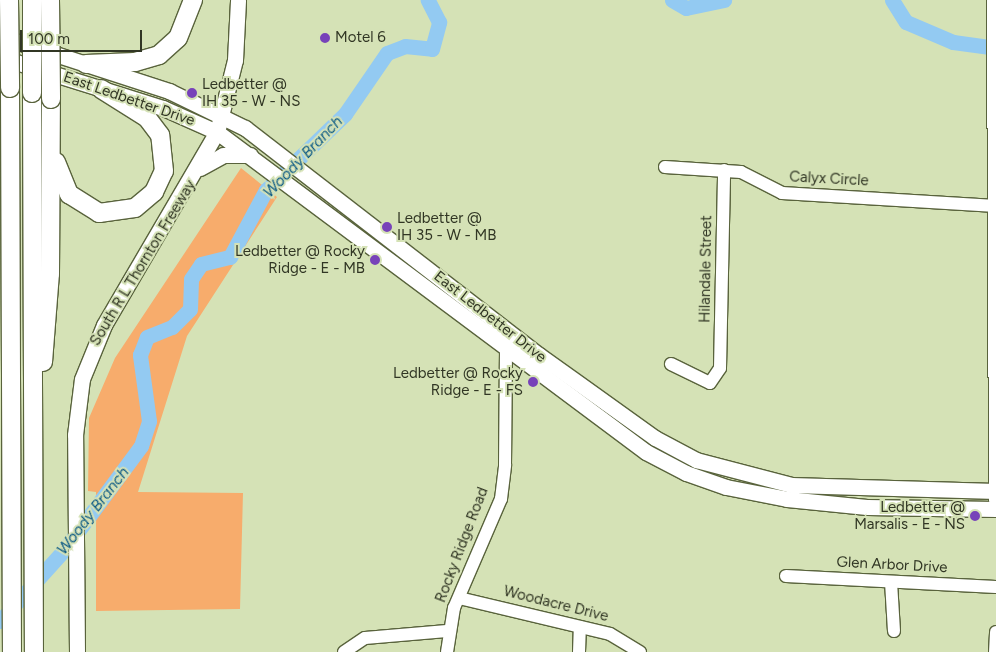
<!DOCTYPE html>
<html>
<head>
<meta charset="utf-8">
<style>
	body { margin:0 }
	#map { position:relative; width:996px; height:652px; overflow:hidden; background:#d5e2b6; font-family:Figtree,sans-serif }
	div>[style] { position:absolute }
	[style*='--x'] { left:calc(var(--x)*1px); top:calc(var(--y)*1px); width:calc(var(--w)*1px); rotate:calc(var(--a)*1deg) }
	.green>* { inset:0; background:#f7ac6c }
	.river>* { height:15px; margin:-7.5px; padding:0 7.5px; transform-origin:7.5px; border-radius:7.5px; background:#93caf2 }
	.roads { filter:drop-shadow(1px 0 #59633c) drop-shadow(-1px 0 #59633c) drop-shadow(0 1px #59633c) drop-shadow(0 -1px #59633c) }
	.minor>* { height:12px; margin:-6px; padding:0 6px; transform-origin:6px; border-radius:6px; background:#fff }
	.major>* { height:15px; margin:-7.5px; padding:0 7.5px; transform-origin:7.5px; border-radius:7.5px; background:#fff }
	.highway>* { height:18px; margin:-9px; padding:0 9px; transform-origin:9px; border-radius:9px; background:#fff }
	.bridges { filter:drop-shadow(1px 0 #59633c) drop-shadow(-1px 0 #59633c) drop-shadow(0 1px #59633c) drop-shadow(0 -1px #59633c) }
	.highway-bridge>* { height:18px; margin:-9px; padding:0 9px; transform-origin:9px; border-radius:9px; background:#fff }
	.dots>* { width:14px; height:14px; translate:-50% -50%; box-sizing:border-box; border:2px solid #d5e2b6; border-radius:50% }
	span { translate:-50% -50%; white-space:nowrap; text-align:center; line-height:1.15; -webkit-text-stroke:4px #d5e2b6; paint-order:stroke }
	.poi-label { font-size:15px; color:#313624 }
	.left { translate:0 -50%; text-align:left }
	.right { translate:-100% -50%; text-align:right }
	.street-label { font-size:15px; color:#313624 }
	.water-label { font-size:16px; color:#0e5b86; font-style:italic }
	.scale { position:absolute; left:20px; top:30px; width:122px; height:22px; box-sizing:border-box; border:2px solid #313624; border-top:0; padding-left:6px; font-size:15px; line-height:18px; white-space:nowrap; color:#313624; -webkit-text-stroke:4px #d5e2b6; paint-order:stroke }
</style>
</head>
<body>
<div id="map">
	<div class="green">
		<div style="clip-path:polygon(241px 168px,277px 197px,187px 336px,138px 492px,243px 493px,240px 609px,96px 611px,96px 492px,88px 491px,89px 418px,115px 358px)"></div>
	</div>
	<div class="river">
		<div style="--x:672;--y:0;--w:16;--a:30"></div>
		<div style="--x:686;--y:8;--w:39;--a:-12"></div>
		<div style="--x:892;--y:0;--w:26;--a:58"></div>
		<div style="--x:906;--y:22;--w:51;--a:23.1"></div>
		<div style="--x:953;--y:42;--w:43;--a:7.9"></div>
		<div style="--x:0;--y:621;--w:96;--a:-48"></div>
		<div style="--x:64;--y:550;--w:129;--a:-53.5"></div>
		<div style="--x:141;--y:446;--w:26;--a:-72"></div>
		<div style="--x:149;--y:421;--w:67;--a:-97.8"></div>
		<div style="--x:140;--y:355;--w:19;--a:-69"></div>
		<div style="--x:147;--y:337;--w:27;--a:-22"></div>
		<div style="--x:172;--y:327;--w:25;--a:-45"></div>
		<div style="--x:190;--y:309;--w:30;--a:-88"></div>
		<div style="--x:191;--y:279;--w:18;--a:-56"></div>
		<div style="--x:201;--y:264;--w:30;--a:-14"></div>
		<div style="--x:230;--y:257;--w:76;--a:-61.8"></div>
		<div style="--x:266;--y:190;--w:110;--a:-43.9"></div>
		<div style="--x:345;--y:114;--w:74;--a:-55.5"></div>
		<div style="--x:387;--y:53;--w:19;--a:-21"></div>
		<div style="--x:405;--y:46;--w:27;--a:6"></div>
		<div style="--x:432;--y:49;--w:28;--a:-75"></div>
		<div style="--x:439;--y:22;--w:25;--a:-117"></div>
	</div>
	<div class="roads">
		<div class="minor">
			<div style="--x:665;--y:167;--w:76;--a:3.8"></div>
			<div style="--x:741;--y:172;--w:46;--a:27.1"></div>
			<div style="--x:782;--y:193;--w:214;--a:3.5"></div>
			<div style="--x:671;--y:364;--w:43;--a:26"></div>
			<div style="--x:710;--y:383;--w:18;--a:-56"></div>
			<div style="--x:720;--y:368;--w:198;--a:-88.8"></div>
			<div style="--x:786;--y:576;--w:210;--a:3"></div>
			<div style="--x:891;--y:582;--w:49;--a:86.5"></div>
			<div style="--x:459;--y:598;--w:155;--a:13.4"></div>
			<div style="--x:610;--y:634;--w:35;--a:31"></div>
			<div style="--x:344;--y:652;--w:25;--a:-34"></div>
			<div style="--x:365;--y:638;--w:82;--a:-4.9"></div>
			<div style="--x:447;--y:652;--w:45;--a:-81"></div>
			<div style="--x:454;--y:608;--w:119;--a:-66.7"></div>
			<div style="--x:501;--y:499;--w:34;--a:-83"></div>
			<div style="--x:505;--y:465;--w:125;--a:-89.5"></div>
			<div style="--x:579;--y:652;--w:25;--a:-88"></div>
			<div style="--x:995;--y:652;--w:20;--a:-87"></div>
		</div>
		<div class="major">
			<div style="--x:994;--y:0;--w:500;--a:89.77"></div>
			<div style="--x:0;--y:36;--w:178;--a:18"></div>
			<div style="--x:169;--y:91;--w:85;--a:26"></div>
			<div style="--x:245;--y:128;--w:371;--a:37.7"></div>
			<div style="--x:539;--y:355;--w:143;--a:35.6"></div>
			<div style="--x:655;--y:438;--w:47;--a:28.2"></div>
			<div style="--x:696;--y:460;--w:98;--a:14.7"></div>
			<div style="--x:791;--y:485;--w:205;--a:1.7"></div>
			<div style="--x:0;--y:57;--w:171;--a:17.4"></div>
			<div style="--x:163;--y:108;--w:59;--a:24"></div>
			<div style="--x:217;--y:132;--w:535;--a:36.72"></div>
			<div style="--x:646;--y:452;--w:45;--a:27.7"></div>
			<div style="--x:686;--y:473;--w:42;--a:19.3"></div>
			<div style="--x:726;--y:487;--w:62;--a:11.1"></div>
			<div style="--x:787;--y:499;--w:80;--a:5.7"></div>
			<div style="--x:867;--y:507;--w:129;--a:0.9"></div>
			<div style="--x:200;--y:168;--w:26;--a:-29"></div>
			<div style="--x:223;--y:155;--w:27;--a:0"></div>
			<div style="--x:77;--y:652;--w:217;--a:-90.5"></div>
			<div style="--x:75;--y:435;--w:56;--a:-82.9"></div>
			<div style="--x:82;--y:379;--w:58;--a:-67.8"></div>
			<div style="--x:104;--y:325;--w:224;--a:-59.7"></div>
			<div style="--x:217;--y:132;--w:74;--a:-76"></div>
			<div style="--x:235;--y:60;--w:60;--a:-87.1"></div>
		</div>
		<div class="highway">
			<div style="--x:86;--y:64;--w:49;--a:-2.3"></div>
			<div style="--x:135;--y:62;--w:25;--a:-16"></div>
			<div style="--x:159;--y:55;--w:25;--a:-42"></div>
			<div style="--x:178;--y:38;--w:41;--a:-68.5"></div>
			<div style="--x:10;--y:88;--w:564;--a:89.8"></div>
			<div style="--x:32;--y:93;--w:559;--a:89.8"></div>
			<div style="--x:56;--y:162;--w:35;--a:68"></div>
			<div style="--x:69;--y:194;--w:36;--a:32"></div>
			<div style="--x:99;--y:213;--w:36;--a:-8"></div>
			<div style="--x:135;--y:208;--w:25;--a:-40"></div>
			<div style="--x:154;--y:192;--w:23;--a:-65"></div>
			<div style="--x:164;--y:171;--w:36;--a:-96"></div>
			<div style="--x:160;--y:135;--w:21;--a:-127"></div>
			<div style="--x:147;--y:118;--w:54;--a:-147.8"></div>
			<div style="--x:43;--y:362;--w:88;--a:-85.5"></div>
			<div style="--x:50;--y:274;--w:175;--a:-89.7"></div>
		</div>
	</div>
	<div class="bridges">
		<div class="highway-bridge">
			<div style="--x:9;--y:0;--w:88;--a:89.3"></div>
			<div style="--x:32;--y:0;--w:93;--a:90"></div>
			<div style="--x:50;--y:0;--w:99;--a:89.4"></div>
		</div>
	</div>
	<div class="dots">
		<div style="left:325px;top:38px;background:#7742b9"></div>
		<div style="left:192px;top:93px;background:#7742b9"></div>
		<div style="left:387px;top:227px;background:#7742b9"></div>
		<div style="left:375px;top:260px;background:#7742b9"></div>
		<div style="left:533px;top:382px;background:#7742b9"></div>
		<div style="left:975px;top:516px;background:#7742b9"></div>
	</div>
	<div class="poi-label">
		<span class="left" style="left:335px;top:38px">Motel 6</span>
		<span class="left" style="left:202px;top:93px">Ledbetter @<br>IH 35 - W - NS</span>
		<span class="left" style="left:397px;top:227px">Ledbetter @<br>IH 35 - W - MB</span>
		<span class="right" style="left:365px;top:260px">Ledbetter @ Rocky<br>Ridge - E - MB</span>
		<span class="right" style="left:523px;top:382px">Ledbetter @ Rocky<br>Ridge - E - FS</span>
		<span class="right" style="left:965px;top:516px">Ledbetter @<br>Marsalis - E - NS</span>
	</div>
	<div class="street-label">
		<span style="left:129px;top:99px;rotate:19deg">East Ledbetter Drive</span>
		<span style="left:829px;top:179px;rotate:3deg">Calyx Circle</span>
		<span style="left:143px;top:263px;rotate:-59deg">South R L Thornton Freeway</span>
		<span style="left:706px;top:269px;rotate:-89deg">Hilandale Street</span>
		<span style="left:490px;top:317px;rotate:38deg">East Ledbetter Drive</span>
		<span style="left:462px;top:545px;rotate:-69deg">Rocky Ridge Road</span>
		<span style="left:892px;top:565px;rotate:3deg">Glen Arbor Drive</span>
		<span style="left:556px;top:604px;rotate:14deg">Woodacre Drive</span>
	</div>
	<div class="water-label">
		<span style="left:303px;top:157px;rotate:-46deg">Woody Branch</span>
		<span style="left:93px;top:511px;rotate:-52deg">Woody Branch</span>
	</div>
	<div class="scale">100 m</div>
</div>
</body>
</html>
